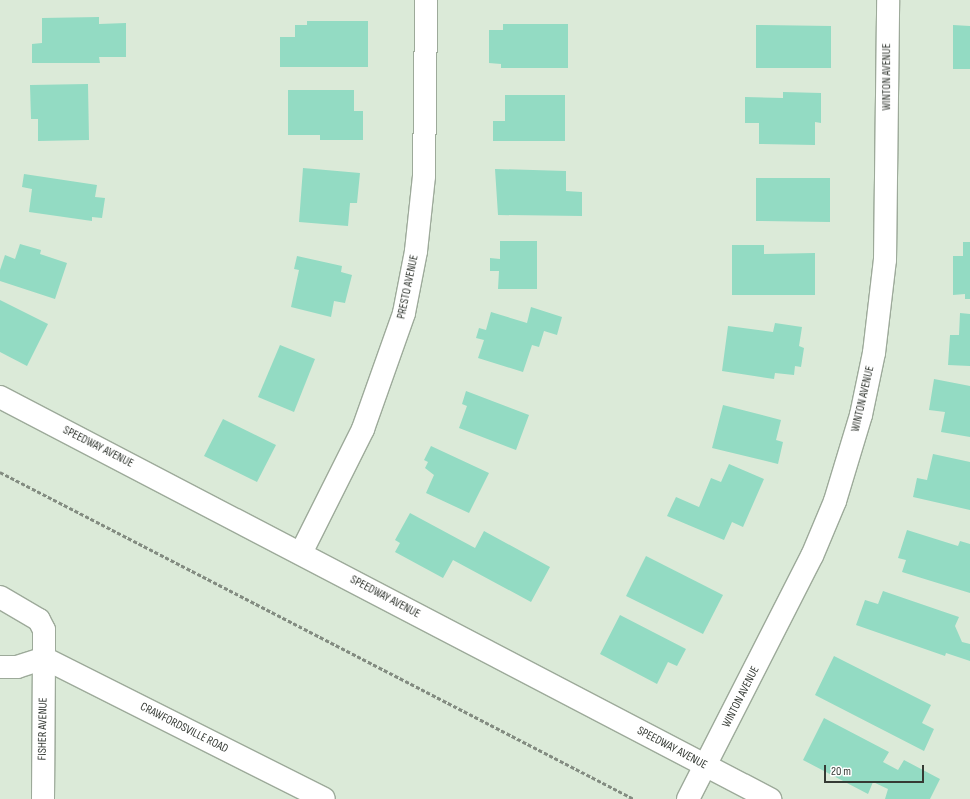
<!DOCTYPE html>
<html>
<head>
<meta charset="utf-8">
<style>
	body { margin:0 }
	#map { position:relative; width:970px; height:799px; overflow:hidden; background:#dbead8; font-family:"Sofia Sans Condensed",sans-serif }
	div>[style] { position:absolute }
	[style*='--x'] { left:calc(var(--x)*1px); top:calc(var(--y)*1px); width:calc(var(--w)*1px); rotate:calc(var(--a)*1deg) }
	.building>* { inset:0; background:#93dbc3 }
	.path>* { height:2.5px; margin-top:-1.25px; transform-origin:0; background:repeating-linear-gradient(90deg,#838c81 0 4px,transparent 0 6px) }
	.roads { filter:drop-shadow(1px 0 #9daa9a) drop-shadow(-1px 0 #9daa9a) drop-shadow(0 1px #9daa9a) drop-shadow(0 -1px #9daa9a) }
	.minor>* { height:22px; margin:-11px; padding:0 11px; transform-origin:11px; border-radius:11px; background:#fff }
	.primary>* { height:22px; margin:-11px; padding:0 11px; transform-origin:11px; border-radius:11px; background:#fff }
	span { translate:-50% -50%; white-space:nowrap; text-align:center; line-height:1.15; -webkit-text-stroke:3px #fff; paint-order:stroke }
	.street-label { font-size:12px; color:#353a34 }
	.scale { position:absolute; left:824px; top:765px; width:100px; height:18px; box-sizing:border-box; border:2px solid #353a34; border-top:0; padding-left:5px; font-size:12px; line-height:14px; white-space:nowrap; color:#353a34; -webkit-text-stroke:3px #fff; paint-order:stroke }
</style>
</head>
<body>
<div id="map">
	<div class="building">
		<div style="clip-path:polygon(99px 17px,99px 24px,126px 23px,126px 57px,99px 57px,100px 63px,32px 63px,32px 44px,42px 43px,42px 18px)"></div>
		<div style="clip-path:polygon(307px 21px,368px 21px,368px 67px,280px 67px,280px 37px,295px 37px,295px 25px,307px 25px)"></div>
		<div style="clip-path:polygon(503px 24px,568px 24px,568px 68px,501px 68px,501px 64px,489px 63px,489px 30px,503px 30px)"></div>
		<div style="clip-path:polygon(756px 25px,831px 26px,831px 68px,756px 68px)"></div>
		<div style="clip-path:polygon(953px 25px,970px 26px,970px 69px,953px 69px)"></div>
		<div style="clip-path:polygon(88px 84px,89px 140px,38px 141px,38px 119px,31px 119px,30px 85px)"></div>
		<div style="clip-path:polygon(288px 90px,354px 90px,354px 111px,363px 111px,363px 140px,320px 140px,320px 135px,288px 135px)"></div>
		<div style="clip-path:polygon(783px 92px,821px 93px,821px 123px,815px 122px,815px 145px,759px 144px,759px 123px,745px 123px,745px 97px,783px 98px)"></div>
		<div style="clip-path:polygon(505px 95px,565px 95px,565px 141px,493px 141px,493px 121px,505px 121px)"></div>
		<div style="clip-path:polygon(303px 168px,360px 173px,357px 203px,350px 203px,348px 226px,299px 222px)"></div>
		<div style="clip-path:polygon(495px 169px,566px 171px,566px 191px,582px 192px,582px 216px,498px 215px)"></div>
		<div style="clip-path:polygon(24px 174px,97px 185px,95px 197px,105px 198px,102px 218px,92px 217px,92px 221px,29px 212px,32px 189px,22px 187px)"></div>
		<div style="clip-path:polygon(756px 178px,830px 178px,830px 222px,756px 221px)"></div>
		<div style="clip-path:polygon(500px 241px,537px 241px,537px 289px,498px 289px,499px 271px,490px 271px,490px 258px,500px 259px)"></div>
		<div style="clip-path:polygon(963px 242px,970px 242px,970px 299px,965px 299px,965px 294px,953px 295px,953px 256px,963px 256px)"></div>
		<div style="clip-path:polygon(20px 244px,41px 250px,40px 254px,67px 263px,55px 299px,0 281px,0 270px,5px 255px,15px 259px)"></div>
		<div style="clip-path:polygon(732px 245px,764px 245px,764px 254px,815px 253px,815px 295px,732px 295px)"></div>
		<div style="clip-path:polygon(297px 256px,342px 266px,341px 272px,352px 275px,345px 303px,334px 301px,331px 317px,291px 307px,299px 270px,294px 269px)"></div>
		<div style="clip-path:polygon(0 300px,48px 324px,27px 366px,0 352px)"></div>
		<div style="clip-path:polygon(531px 307px,562px 317px,557px 335px,544px 331px,539px 347px,532px 345px,523px 372px,478px 358px,484px 340px,476px 338px,479px 328px,486px 330px,491px 312px,527px 323px)"></div>
		<div style="clip-path:polygon(960px 313px,970px 314px,970px 366px,948px 365px,950px 335px,959px 335px)"></div>
		<div style="clip-path:polygon(775px 323px,802px 327px,799px 346px,804px 348px,801px 367px,795px 366px,794px 375px,775px 373px,774px 379px,722px 371px,728px 326px,773px 332px)"></div>
		<div style="clip-path:polygon(280px 345px,315px 359px,294px 412px,258px 397px)"></div>
		<div style="clip-path:polygon(934px 379px,970px 386px,970px 437px,941px 432px,945px 412px,929px 410px)"></div>
		<div style="clip-path:polygon(466px 391px,529px 415px,516px 450px,459px 428px,467px 406px,462px 404px)"></div>
		<div style="clip-path:polygon(723px 405px,781px 420px,776px 440px,783px 442px,778px 464px,712px 448px)"></div>
		<div style="clip-path:polygon(223px 419px,276px 445px,257px 482px,204px 456px)"></div>
		<div style="clip-path:polygon(431px 446px,489px 473px,469px 513px,426px 493px,434px 475px,425px 468px,428px 462px,424px 460px)"></div>
		<div style="clip-path:polygon(933px 454px,970px 462px,970px 510px,913px 497px,917px 478px,927px 480px)"></div>
		<div style="clip-path:polygon(729px 464px,764px 479px,743px 527px,732px 522px,724px 540px,667px 516px,676px 497px,699px 507px,711px 478px,721px 482px)"></div>
		<div style="clip-path:polygon(410px 513px,475px 548px,484px 531px,550px 567px,531px 602px,453px 560px,443px 578px,395px 552px,400px 543px,395px 540px)"></div>
		<div style="clip-path:polygon(907px 530px,958px 546px,960px 541px,970px 544px,970px 593px,902px 572px,906px 560px,898px 558px)"></div>
		<div style="clip-path:polygon(646px 556px,723px 595px,703px 634px,626px 596px)"></div>
		<div style="clip-path:polygon(883px 591px,959px 617px,955px 626px,962px 642px,970px 644px,970px 661px,946px 653px,945px 656px,856px 625px,865px 600px,878px 604px)"></div>
		<div style="clip-path:polygon(620px 615px,686px 649px,677px 666px,668px 662px,657px 684px,600px 654px)"></div>
		<div style="clip-path:polygon(834px 656px,931px 705px,922px 723px,934px 729px,924px 751px,815px 695px)"></div>
		<div style="clip-path:polygon(824px 718px,889px 752px,883px 762px,898px 770px,904px 760px,940px 779px,930px 799px,885px 799px,888px 789px,873px 782px,868px 794px,803px 760px)"></div>
	</div>
	<div class="path">
		<div style="--x:0;--y:472;--w:713;--a:27.28"></div>
	</div>
	<div class="roads">
		<div class="minor">
			<div style="--x:0;--y:397;--w:869;--a:27.57"></div>
			<div style="--x:301;--y:553;--w:139;--a:-63.4"></div>
			<div style="--x:363;--y:429;--w:123;--a:-70.5"></div>
			<div style="--x:404;--y:313;--w:63;--a:-79"></div>
			<div style="--x:416;--y:251;--w:75;--a:-83.9"></div>
			<div style="--x:424;--y:176;--w:176;--a:-89.3"></div>
			<div style="--x:43;--y:799;--w:141;--a:-89.6"></div>
			<div style="--x:688;--y:799;--w:273;--a:-63"></div>
			<div style="--x:812;--y:556;--w:60;--a:-67.3"></div>
			<div style="--x:835;--y:501;--w:90;--a:-73.2"></div>
			<div style="--x:861;--y:415;--w:63;--a:-78.2"></div>
			<div style="--x:874;--y:353;--w:94;--a:-83.3"></div>
			<div style="--x:885;--y:260;--w:260;--a:-89.3"></div>
		</div>
		<div class="primary">
			<div style="--x:0;--y:597;--w:45;--a:30.5"></div>
			<div style="--x:39;--y:620;--w:11;--a:63"></div>
			<div style="--x:44;--y:630;--w:28;--a:90"></div>
			<div style="--x:0;--y:667;--w:17;--a:0"></div>
			<div style="--x:17;--y:667;--w:28;--a:-18"></div>
			<div style="--x:44;--y:658;--w:313;--a:26.7"></div>
		</div>
	</div>
	<div class="street-label">
		<span style="left:887px;top:77px;rotate:-90deg">WINTON AVENUE</span>
		<span style="left:408px;top:287px;rotate:-78deg">PRESTO AVENUE</span>
		<span style="left:863px;top:399px;rotate:-77deg">WINTON AVENUE</span>
		<span style="left:98px;top:447px;rotate:27deg">SPEEDWAY AVENUE</span>
		<span style="left:385px;top:597px;rotate:28deg">SPEEDWAY AVENUE</span>
		<span style="left:741px;top:697px;rotate:-63deg">WINTON AVENUE</span>
		<span style="left:184px;top:728px;rotate:27deg">CRAWFORDSVILLE ROAD</span>
		<span style="left:43px;top:729px;rotate:-89deg">FISHER AVENUE</span>
		<span style="left:672px;top:748px;rotate:28deg">SPEEDWAY AVENUE</span>
	</div>
	<div class="scale">20 m</div>
</div>
</body>
</html>
